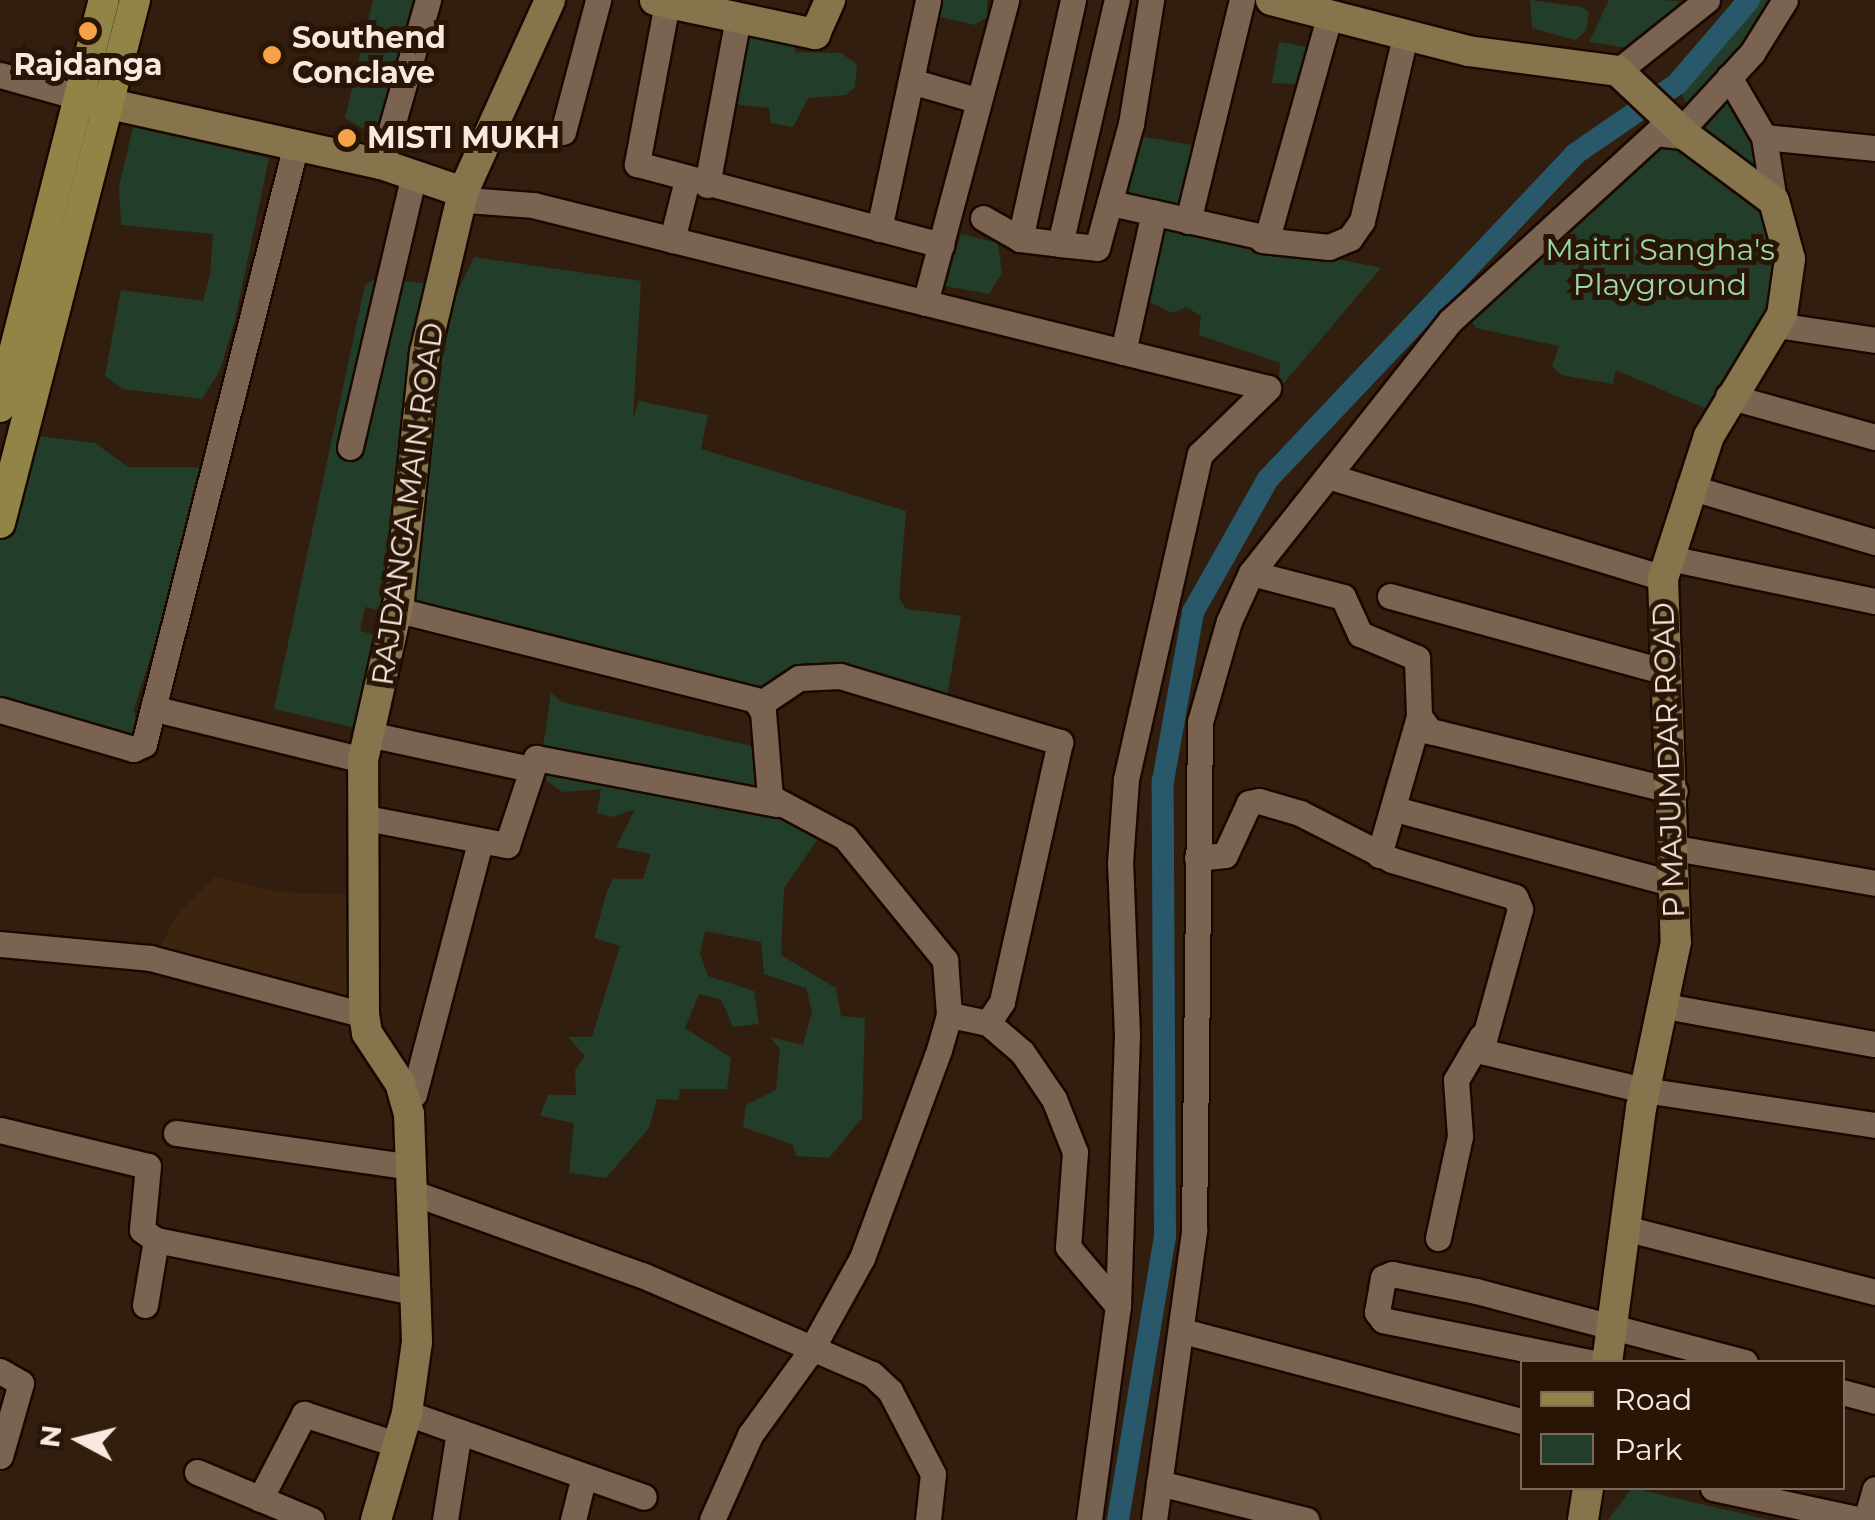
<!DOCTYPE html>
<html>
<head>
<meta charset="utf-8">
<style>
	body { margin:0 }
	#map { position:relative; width:1875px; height:1520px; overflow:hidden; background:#321e0e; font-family:Montserrat,sans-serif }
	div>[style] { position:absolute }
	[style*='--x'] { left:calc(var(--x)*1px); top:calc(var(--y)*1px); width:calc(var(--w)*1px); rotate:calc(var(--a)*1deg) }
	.built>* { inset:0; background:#3d240e }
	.green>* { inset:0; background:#223e2a }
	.canal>* { height:22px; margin:-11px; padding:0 11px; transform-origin:11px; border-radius:11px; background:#28586a }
	.roads { filter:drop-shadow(2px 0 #190800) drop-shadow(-2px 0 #190800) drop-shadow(0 2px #190800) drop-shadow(0 -2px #190800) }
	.street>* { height:25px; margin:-12.5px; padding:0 12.5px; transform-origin:12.5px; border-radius:12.5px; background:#7a6351 }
	.secondary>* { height:30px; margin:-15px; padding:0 15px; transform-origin:15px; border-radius:15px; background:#85744c }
	.primary>* { height:30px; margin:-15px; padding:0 15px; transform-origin:15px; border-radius:15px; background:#908446 }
	.dots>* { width:28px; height:28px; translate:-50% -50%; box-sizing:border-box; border:5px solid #281505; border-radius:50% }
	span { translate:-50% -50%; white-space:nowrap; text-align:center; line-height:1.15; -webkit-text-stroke:10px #281505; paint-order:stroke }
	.poi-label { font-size:30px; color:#f7e9df; font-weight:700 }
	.left { translate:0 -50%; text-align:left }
	.park-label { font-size:30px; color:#9ad8ac }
	.street-label { font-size:30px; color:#f7e9df }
	.legend { position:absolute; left:1520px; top:1360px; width:325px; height:130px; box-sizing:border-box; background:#281505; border:2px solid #7b6a5c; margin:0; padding:12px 18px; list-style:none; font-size:30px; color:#f7e9df }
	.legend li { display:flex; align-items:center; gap:20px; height:50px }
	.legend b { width:50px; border:2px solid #7b6a5c }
	.north { position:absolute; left:30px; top:1390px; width:100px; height:100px; -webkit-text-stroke:8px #281505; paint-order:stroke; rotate:277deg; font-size:28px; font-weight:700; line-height:40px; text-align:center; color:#f7e9df }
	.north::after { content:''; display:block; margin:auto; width:35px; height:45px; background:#f7e9df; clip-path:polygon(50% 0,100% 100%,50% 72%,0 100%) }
</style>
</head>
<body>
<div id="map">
	<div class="built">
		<div style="clip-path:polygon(215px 877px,278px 892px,357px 895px,353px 1011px,151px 963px,177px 915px)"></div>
	</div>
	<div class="green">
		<div style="clip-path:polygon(373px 0,422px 0,389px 131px,367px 131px,345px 118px)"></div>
		<div style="clip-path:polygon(931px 0,987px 0,987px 17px,975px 25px,927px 14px)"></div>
		<div style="clip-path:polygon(1530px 0,1582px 7px,1589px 12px,1586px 31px,1575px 40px,1532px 28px)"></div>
		<div style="clip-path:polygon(1609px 0,1662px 0,1686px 2px,1634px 49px,1589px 42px)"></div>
		<div style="clip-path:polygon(1749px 0,1783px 0,1688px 108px,1677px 84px)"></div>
		<div style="clip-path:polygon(787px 29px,796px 52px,841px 53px,857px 64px,855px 87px,846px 95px,808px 98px,793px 127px,771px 123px,769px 108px,726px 103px,744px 33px)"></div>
		<div style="clip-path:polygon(1279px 42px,1313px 48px,1299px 84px,1272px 83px)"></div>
		<div style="clip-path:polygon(1729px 77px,1758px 139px,1761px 173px,1715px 164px,1772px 224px,1780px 257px,1768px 333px,1707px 409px,1616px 370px,1613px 384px,1561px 375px,1552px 366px,1559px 346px,1476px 328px,1464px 312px,1659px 133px,1689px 137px)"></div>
		<div style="clip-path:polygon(133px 127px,269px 158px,235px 320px,220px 370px,202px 399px,123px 389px,105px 376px,121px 290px,203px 301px,210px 275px,213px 234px,121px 225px,119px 187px)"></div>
		<div style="clip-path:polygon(1133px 135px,1203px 147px,1186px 211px,1118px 195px)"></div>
		<div style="clip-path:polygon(1159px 218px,1226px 236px,1381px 268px,1278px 390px,1280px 363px,1199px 335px,1201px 316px,1186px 307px,1173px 313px,1143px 299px)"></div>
		<div style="clip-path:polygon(961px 234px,998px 243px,1002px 273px,989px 294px,945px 286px)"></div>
		<div style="clip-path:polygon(474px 257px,641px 281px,633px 419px,639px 401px,708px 415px,701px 449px,906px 511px,899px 598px,906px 609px,961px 616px,946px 702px,840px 681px,749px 692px,365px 607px,360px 631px,382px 637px,352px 727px,274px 709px,365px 285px,378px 278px,447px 286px,446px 294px,456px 295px)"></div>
		<div style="clip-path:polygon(22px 434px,95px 443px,128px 467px,211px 467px,134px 709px,139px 744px,0 709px,0 524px)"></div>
		<div style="clip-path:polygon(551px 693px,562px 702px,751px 746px,775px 796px,827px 826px,784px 888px,781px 955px,836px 988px,841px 1016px,865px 1018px,862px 1118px,829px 1158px,796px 1156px,793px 1145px,743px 1127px,746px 1105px,776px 1090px,780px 1049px,770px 1037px,803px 1045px,812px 1012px,806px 988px,764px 974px,761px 942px,705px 931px,700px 954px,708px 976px,754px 991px,759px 1024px,733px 1027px,721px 999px,699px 994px,685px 1028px,731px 1058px,727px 1089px,680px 1089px,679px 1100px,657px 1099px,649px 1128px,606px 1178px,569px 1173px,574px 1123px,540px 1116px,548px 1095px,576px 1095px,575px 1070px,585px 1056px,568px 1037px,592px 1037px,620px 946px,594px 938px,607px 891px,613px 879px,643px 879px,651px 854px,616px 847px,635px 809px,613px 817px,597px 813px,601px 789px,562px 792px,539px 775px)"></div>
		<div style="clip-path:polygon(1632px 1488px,1770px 1520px,1608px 1520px)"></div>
	</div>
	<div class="canal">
		<div style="--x:1118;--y:1520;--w:288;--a:-80.6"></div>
		<div style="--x:1165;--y:1236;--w:455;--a:-90.3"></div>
		<div style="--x:1163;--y:781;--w:172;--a:-79.9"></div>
		<div style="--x:1193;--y:612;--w:153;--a:-60.6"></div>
		<div style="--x:1268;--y:479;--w:447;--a:-46.6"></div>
		<div style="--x:1575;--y:154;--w:124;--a:-34.5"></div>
		<div style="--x:1677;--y:84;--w:111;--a:-49.4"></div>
	</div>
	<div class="roads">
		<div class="street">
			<div style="--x:667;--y:3;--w:164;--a:100.6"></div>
			<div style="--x:637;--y:164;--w:315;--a:14.9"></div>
			<div style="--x:1618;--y:71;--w:114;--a:-38.6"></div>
			<div style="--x:0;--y:75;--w:82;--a:15.6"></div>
			<div style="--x:1729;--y:77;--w:69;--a:59.7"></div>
			<div style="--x:1764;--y:137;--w:112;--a:5.7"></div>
			<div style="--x:911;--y:81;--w:68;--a:16.3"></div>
			<div style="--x:1681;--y:130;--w:105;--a:-47.3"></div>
			<div style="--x:1752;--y:53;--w:62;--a:-58.1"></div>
			<div style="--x:563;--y:132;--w:137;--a:-75.1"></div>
			<div style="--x:1764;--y:137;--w:65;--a:81.1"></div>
			<div style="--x:381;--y:164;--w:171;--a:-74"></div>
			<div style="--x:707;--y:185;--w:171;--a:-79.5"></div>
			<div style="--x:465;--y:200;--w:68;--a:4.2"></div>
			<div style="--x:533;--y:205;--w:757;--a:13.98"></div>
			<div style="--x:1111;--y:203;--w:160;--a:12.6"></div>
			<div style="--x:1267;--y:238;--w:229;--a:-74.3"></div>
			<div style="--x:983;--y:218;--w:43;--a:29.6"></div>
			<div style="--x:1020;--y:239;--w:40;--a:7.1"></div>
			<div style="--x:1060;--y:244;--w:251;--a:-76.9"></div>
			<div style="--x:1188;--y:221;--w:228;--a:-76.3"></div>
			<div style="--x:879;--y:229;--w:234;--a:-77.9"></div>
			<div style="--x:1020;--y:239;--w:245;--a:-77.5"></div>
			<div style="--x:672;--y:240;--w:62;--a:-76"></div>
			<div style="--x:1262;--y:240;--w:67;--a:6"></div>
			<div style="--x:1329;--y:247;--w:23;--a:-23"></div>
			<div style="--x:1350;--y:238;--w:21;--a:-55"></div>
			<div style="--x:1362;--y:221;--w:190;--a:-76.9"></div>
			<div style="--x:1060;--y:244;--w:37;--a:6"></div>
			<div style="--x:1097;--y:248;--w:129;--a:-74.7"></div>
			<div style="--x:1131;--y:124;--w:126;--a:-80.8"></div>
			<div style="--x:925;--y:303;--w:314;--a:-75"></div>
			<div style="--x:1777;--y:325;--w:99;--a:8.7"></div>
			<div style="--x:1123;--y:352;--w:143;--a:-77.5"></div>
			<div style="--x:1728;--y:396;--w:153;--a:15.6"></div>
			<div style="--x:350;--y:447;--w:279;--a:-76.8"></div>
			<div style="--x:1328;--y:476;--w:350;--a:16.9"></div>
			<div style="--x:1689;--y:487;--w:194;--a:16.5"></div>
			<div style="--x:1669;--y:558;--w:210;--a:11.8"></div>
			<div style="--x:1251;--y:573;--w:95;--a:14.6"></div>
			<div style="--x:1343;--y:597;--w:41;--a:65.3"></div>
			<div style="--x:1360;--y:634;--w:62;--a:22.8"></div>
			<div style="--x:1417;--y:658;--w:58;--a:88"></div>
			<div style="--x:1419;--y:716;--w:19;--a:54"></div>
			<div style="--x:1430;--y:731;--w:252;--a:13.8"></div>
			<div style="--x:1390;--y:596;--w:282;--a:15.4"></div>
			<div style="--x:398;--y:610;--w:368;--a:14.1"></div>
			<div style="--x:755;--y:700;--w:14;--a:56"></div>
			<div style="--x:763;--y:712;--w:85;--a:85.3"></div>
			<div style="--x:770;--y:797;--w:85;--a:28.1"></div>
			<div style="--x:845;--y:837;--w:159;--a:50.9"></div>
			<div style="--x:945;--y:960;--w:55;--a:85.8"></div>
			<div style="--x:949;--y:1015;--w:36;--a:106"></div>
			<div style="--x:939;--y:1050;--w:222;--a:110.3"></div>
			<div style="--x:862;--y:1258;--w:107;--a:119"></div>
			<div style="--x:810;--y:1352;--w:102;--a:125.9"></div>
			<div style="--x:750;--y:1435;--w:93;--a:114.1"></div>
			<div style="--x:760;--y:704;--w:47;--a:-33.7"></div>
			<div style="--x:799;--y:678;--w:41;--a:-2.8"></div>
			<div style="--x:840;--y:676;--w:230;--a:16.7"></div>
			<div style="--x:1060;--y:742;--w:266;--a:102.6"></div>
			<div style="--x:1002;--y:1002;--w:25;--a:124"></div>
			<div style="--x:988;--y:1023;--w:40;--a:-168"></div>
			<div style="--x:156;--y:709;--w:213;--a:13.8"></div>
			<div style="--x:0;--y:710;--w:139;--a:16.3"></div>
			<div style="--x:133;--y:749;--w:12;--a:-24"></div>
			<div style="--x:144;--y:744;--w:619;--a:-75.78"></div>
			<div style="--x:373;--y:735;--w:161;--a:12.2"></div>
			<div style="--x:1395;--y:809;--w:290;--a:15"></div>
			<div style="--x:361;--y:817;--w:149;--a:10.9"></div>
			<div style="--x:507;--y:845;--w:92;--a:-71.6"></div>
			<div style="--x:536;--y:758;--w:245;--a:10.8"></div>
			<div style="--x:1675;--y:848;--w:203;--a:9.9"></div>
			<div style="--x:1379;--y:855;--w:145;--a:-73.9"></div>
			<div style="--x:1197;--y:858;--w:28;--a:-6"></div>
			<div style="--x:1225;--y:855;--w:57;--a:-65.2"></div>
			<div style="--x:1249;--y:803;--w:10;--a:-11"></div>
			<div style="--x:1259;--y:801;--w:43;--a:16.3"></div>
			<div style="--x:1300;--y:813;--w:103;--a:27.1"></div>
			<div style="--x:1392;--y:860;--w:128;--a:16.7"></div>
			<div style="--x:1515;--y:897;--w:13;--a:67"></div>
			<div style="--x:1520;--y:909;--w:147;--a:105.4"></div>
			<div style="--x:1481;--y:1051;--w:168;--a:13.5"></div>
			<div style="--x:1644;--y:1090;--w:234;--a:8.6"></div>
			<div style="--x:0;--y:944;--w:151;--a:5.3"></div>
			<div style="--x:150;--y:958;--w:221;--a:14.9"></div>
			<div style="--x:1665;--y:1006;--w:213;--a:10.3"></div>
			<div style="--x:988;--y:1023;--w:45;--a:40.5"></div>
			<div style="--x:1022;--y:1052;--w:57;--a:55.8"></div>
			<div style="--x:1054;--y:1099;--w:57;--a:68.4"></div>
			<div style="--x:1075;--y:1152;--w:95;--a:94.2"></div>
			<div style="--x:1068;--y:1247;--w:77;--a:49.7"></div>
			<div style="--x:405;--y:1095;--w:9;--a:-6"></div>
			<div style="--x:414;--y:1094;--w:260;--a:-75.3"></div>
			<div style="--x:0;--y:1130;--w:152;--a:13.7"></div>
			<div style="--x:148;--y:1166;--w:64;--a:95.4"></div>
			<div style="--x:142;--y:1230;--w:17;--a:36"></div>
			<div style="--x:176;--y:1133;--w:239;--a:8.2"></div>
			<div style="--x:411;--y:1192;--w:245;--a:19.8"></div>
			<div style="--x:642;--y:1275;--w:250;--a:23.3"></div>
			<div style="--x:872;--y:1374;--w:25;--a:43"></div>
			<div style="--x:890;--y:1391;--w:93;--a:62.6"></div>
			<div style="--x:933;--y:1474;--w:46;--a:96.2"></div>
			<div style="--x:1628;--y:1229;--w:255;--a:14.3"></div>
			<div style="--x:1438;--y:1238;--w:104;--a:-77.8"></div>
			<div style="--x:1460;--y:1136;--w:56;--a:-94.1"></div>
			<div style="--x:1456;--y:1080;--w:50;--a:-59.8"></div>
			<div style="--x:145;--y:1305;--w:66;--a:-80.4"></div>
			<div style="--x:156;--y:1240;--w:264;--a:11.4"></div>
			<div style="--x:1183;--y:1331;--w:351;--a:14.9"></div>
			<div style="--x:1589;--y:1362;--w:210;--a:-168.5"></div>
			<div style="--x:1383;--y:1320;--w:10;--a:-127"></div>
			<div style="--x:1377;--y:1312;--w:35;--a:-80"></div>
			<div style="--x:1383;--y:1278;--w:10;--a:-24"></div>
			<div style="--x:1392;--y:1274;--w:86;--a:11.4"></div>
			<div style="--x:1476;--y:1291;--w:278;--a:14.8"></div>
			<div style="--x:0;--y:1371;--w:24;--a:30"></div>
			<div style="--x:21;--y:1383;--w:76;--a:106"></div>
			<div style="--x:1842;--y:1392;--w:34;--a:15"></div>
			<div style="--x:407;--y:1413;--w:251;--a:19.5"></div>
			<div style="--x:197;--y:1472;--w:124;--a:22.8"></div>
			<div style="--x:1159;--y:1483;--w:152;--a:14.1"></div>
			<div style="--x:1713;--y:1488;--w:152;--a:12.1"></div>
			<div style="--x:260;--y:1499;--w:96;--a:-62.6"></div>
			<div style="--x:304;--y:1414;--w:100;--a:18.1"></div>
			<div style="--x:445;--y:1520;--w:89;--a:-81"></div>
			<div style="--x:573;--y:1520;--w:45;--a:-76"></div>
			<div style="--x:1089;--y:1520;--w:216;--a:-82.3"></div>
			<div style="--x:1118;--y:1306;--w:271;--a:-88.1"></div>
			<div style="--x:1127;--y:1035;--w:172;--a:-92.3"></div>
			<div style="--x:1120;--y:863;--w:84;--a:-85.9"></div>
			<div style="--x:1126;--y:779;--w:333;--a:-77.2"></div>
			<div style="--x:1200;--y:454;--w:95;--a:-44.1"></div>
			<div style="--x:1154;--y:1520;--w:293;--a:-82.1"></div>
			<div style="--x:1194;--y:1230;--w:508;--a:-89.32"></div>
			<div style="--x:1200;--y:722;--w:105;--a:-74"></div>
			<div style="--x:1229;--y:621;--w:53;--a:-65.4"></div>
			<div style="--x:1251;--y:573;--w:321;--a:-51.7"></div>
			<div style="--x:1450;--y:321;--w:279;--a:-42.4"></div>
			<div style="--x:1656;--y:133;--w:32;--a:7"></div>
			<div style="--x:1866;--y:1520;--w:32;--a:-74"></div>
		</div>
		<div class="secondary">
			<div style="--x:655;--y:0;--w:164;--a:12"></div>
			<div style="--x:815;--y:34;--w:37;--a:-66"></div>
			<div style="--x:1271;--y:0;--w:203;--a:14.5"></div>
			<div style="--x:1468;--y:51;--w:151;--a:7.6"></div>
			<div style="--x:1618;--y:71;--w:96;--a:43.3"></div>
			<div style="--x:1688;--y:137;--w:107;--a:36.7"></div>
			<div style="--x:1774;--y:201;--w:60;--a:74.6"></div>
			<div style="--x:1790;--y:259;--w:57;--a:98.1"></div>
			<div style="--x:1782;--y:315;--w:141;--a:121.1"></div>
			<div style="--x:1709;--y:436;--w:149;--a:107.9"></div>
			<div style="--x:1663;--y:578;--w:364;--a:88"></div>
			<div style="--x:1676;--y:942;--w:170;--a:101.9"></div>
			<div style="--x:1641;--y:1108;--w:256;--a:97.6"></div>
			<div style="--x:83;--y:98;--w:305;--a:12.5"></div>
			<div style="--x:381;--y:164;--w:87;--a:18.9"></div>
			<div style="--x:376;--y:1520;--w:111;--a:-73.8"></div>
			<div style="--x:407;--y:1413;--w:72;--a:-82"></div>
			<div style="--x:417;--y:1342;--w:228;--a:-92"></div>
			<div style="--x:409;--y:1114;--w:32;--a:-106"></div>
			<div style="--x:400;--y:1083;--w:60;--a:-123.4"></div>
			<div style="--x:367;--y:1033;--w:18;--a:-99"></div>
			<div style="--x:364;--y:1015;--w:255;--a:-90.2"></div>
			<div style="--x:363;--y:760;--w:164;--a:-77.3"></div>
			<div style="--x:399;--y:600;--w:248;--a:-84"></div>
			<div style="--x:425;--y:353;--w:165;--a:-76.7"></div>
			<div style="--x:463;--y:192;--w:211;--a:-65.6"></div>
			<div style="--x:1583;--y:1520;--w:32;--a:-81"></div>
		</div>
		<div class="primary">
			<div style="--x:0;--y:407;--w:420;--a:-75.7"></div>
			<div style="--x:0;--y:523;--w:540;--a:-75.53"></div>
		</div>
	</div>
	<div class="dots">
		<div style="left:88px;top:31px;background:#f6a246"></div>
		<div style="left:272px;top:55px;background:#f6a246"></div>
		<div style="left:347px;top:138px;background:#f6a246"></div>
	</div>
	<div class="poi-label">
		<span class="left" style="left:292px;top:55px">Southend<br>Conclave</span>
		<span style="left:88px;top:65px">Rajdanga</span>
		<span class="left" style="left:367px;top:138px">MISTI MUKH</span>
	</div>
	<div class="park-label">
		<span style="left:1660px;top:267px">Maitri Sangha's<br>Playground</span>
	</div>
	<div class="street-label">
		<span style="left:408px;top:504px;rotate:-82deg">RAJDANGA MAIN ROAD</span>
		<span style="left:1669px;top:760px;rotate:-92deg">P MAJUMDAR ROAD</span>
	</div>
	<ul class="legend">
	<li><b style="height:12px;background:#908446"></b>Road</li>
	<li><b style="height:28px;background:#223e2a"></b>Park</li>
	</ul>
	<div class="north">N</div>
</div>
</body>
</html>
